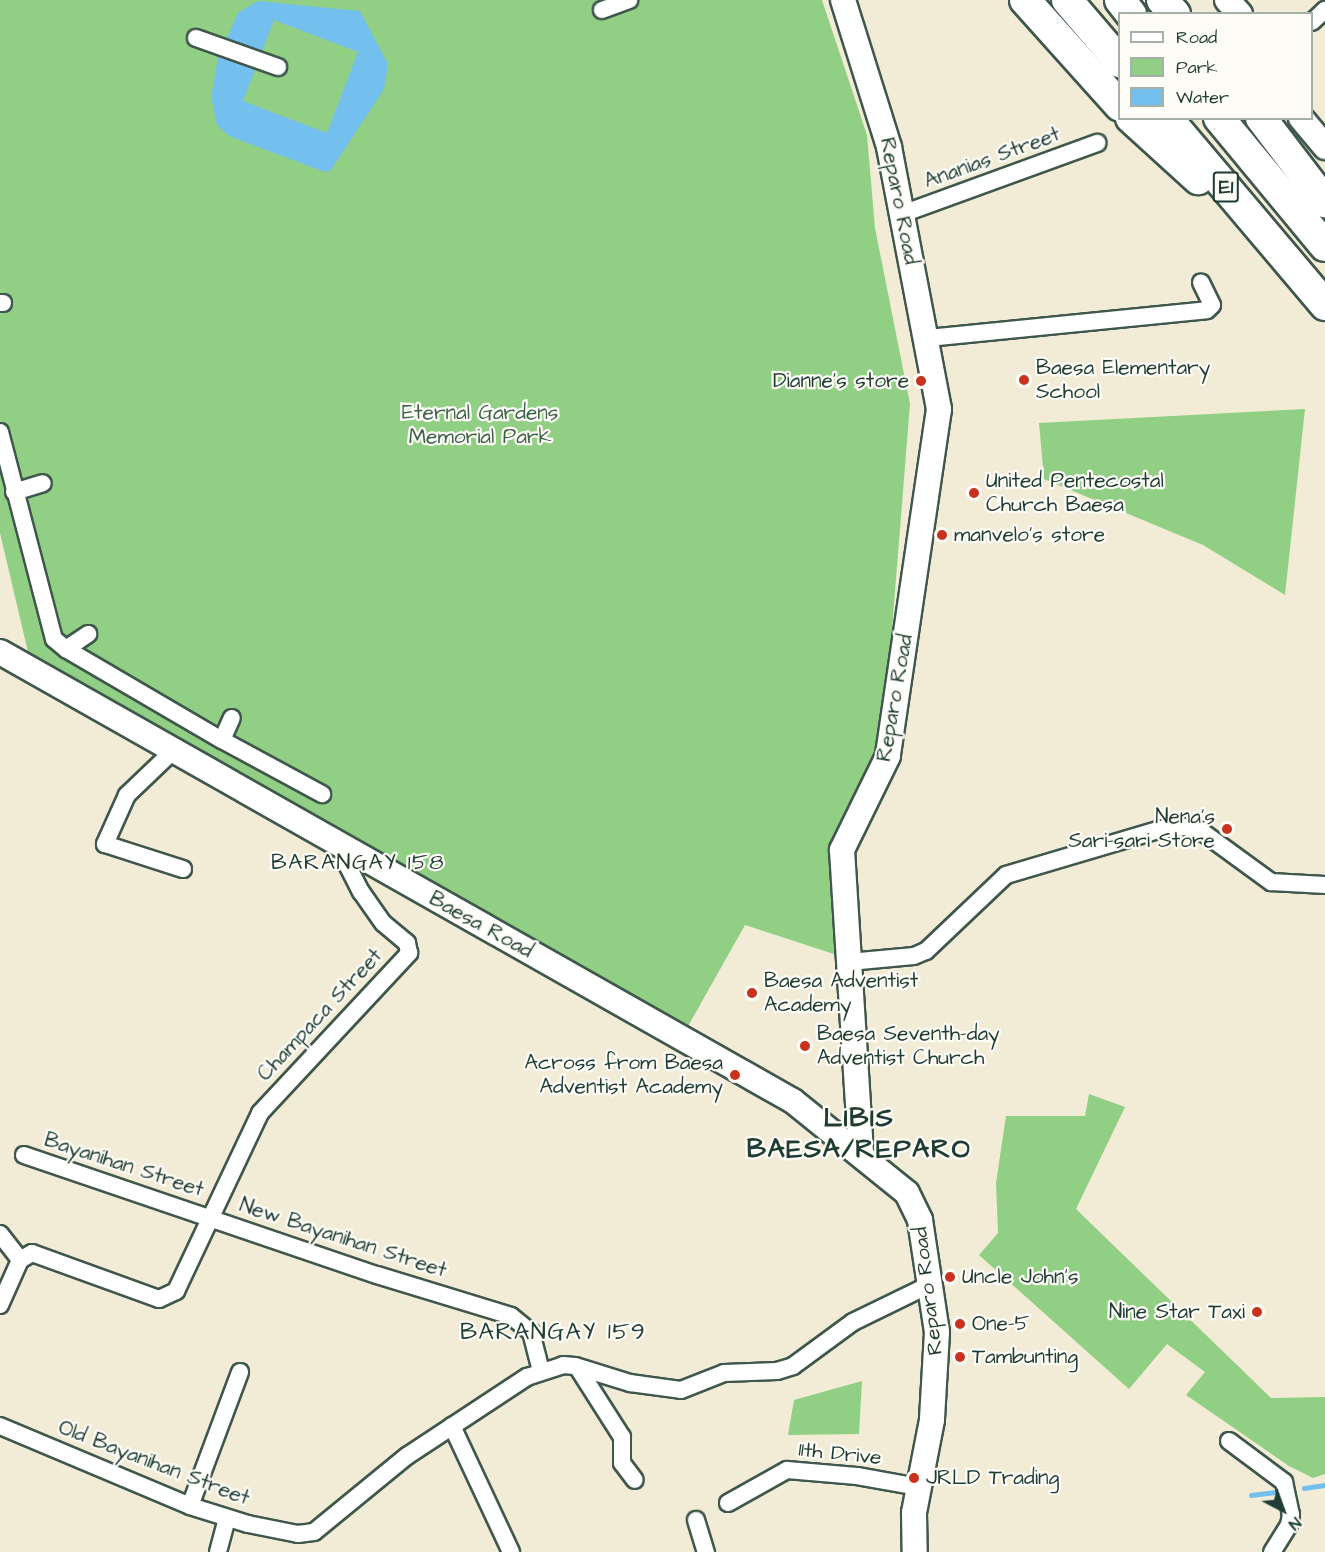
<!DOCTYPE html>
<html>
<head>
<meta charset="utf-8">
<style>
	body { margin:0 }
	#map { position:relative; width:1325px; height:1552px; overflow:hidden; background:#f2ecd6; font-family:"Architects Daughter",sans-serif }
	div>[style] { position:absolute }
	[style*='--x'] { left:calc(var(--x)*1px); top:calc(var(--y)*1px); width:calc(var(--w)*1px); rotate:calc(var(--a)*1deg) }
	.green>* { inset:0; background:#91cf85 }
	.water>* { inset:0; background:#73bfed }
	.stream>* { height:4.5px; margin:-2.25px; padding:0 2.25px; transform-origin:2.25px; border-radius:2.25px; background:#73bfed }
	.roads { filter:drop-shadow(2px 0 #3f574c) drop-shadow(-2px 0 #3f574c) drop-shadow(0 2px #3f574c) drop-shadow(0 -2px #3f574c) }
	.street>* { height:16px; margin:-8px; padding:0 8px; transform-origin:8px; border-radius:8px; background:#fff }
	.secondary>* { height:24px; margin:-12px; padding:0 12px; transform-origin:12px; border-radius:12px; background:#fff }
	.highway>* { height:30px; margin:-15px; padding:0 15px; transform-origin:15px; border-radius:15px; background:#fff }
	.dots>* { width:16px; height:16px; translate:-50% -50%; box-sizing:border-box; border:3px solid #fdfcf7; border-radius:50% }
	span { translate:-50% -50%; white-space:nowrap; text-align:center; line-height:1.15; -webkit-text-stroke:4.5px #fdfcf7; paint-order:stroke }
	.shield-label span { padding:2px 4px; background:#fdfcf7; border:2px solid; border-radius:4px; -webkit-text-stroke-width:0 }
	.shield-label { font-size:20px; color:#1f3d34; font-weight:700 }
	.street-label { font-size:21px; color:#1f3d34 }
	.poi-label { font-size:21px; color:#1f3d34 }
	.left { translate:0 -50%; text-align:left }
	.right { translate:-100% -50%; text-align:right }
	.park-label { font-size:21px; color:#3c6248 }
	.neighbourhood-label { font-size:22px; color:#1f3d34; letter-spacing:1.5px }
	.quarter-label { font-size:24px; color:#1f3d34; letter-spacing:1.5px }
	.district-label { font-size:27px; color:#1f3d34; font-weight:700; letter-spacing:1.5px }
	.legend { position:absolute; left:1118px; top:12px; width:195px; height:108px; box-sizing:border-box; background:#fdfcf7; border:2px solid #a4b0a9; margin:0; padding:8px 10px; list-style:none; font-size:18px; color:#1f3d34 }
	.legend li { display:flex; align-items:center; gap:12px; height:30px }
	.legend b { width:30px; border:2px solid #a4b0a9 }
	.north { position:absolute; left:1253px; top:1480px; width:60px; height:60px; -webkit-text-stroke:4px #fdfcf7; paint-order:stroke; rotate:139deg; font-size:16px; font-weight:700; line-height:24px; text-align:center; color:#1f3d34 }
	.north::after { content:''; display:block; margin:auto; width:21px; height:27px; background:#1f3d34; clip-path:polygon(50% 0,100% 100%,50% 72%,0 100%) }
</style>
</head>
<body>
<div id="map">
	<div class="green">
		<div style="clip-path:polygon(0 0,822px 0,867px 135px,875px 228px,910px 404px,882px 754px,837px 847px,846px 958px,745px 925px,687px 1028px,354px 843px,28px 652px,0 533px)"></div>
		<div style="clip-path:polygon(1305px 409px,1285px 595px,1203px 545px,1044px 479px,1039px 423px)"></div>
		<div style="clip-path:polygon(1089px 1094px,1125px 1107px,1076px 1209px,1271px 1398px,1325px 1397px,1325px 1474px,1313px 1478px,1289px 1466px,1186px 1395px,1205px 1372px,1167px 1344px,1129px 1389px,979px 1255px,998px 1233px,996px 1183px,1006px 1116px,1085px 1116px)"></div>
		<div style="clip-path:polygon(862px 1381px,859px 1434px,788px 1435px,794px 1400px)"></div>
	</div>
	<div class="water">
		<div style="clip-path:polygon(evenodd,258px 1px,360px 11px,388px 64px,384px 89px,331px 170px,325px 172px,229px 136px,217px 125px,211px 97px,218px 58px,238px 13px,258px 1px,274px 20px,358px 52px,327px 133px,243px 101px,274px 20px)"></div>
	</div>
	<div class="stream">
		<div style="--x:1304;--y:1488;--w:21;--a:-8"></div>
		<div style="--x:1251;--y:1495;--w:26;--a:-7"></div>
	</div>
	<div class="roads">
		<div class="street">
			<div style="--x:602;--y:10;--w:29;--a:-20"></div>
			<div style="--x:1312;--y:22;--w:18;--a:-43"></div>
			<div style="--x:196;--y:38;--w:87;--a:19.5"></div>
			<div style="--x:902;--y:214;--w:208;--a:-20"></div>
			<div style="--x:0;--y:303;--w:3;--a:0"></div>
			<div style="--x:928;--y:338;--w:280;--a:-5.7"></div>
			<div style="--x:1207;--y:310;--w:7;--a:-45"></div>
			<div style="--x:1212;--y:305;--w:25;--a:-116"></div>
			<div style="--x:0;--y:432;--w:214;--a:75.4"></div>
			<div style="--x:54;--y:639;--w:16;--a:40"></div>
			<div style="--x:66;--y:649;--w:181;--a:30.3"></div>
			<div style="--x:222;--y:740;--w:114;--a:28.4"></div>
			<div style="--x:14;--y:492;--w:30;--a:-17"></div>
			<div style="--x:66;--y:649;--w:27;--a:-34"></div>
			<div style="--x:222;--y:740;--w:24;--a:-66"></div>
			<div style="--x:173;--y:751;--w:64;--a:136.3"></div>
			<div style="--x:127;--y:795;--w:54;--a:114.2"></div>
			<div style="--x:105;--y:844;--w:82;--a:17.8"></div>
			<div style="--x:849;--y:962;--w:65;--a:-5.3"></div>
			<div style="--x:914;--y:956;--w:13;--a:-23"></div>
			<div style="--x:926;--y:951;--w:110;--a:-43.5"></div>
			<div style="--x:1006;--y:875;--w:162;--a:-16.5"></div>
			<div style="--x:1161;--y:829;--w:24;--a:-5"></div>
			<div style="--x:1185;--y:827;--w:16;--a:14"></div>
			<div style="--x:1201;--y:831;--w:87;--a:36.1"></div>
			<div style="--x:1271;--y:882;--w:54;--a:3.2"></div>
			<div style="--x:24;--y:1155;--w:373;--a:18.8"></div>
			<div style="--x:377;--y:1275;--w:140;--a:17"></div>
			<div style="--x:511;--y:1316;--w:26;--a:39"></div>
			<div style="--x:531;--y:1332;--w:40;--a:75.6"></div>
			<div style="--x:0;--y:1234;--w:33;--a:52"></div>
			<div style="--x:0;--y:1305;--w:49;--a:-66"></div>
			<div style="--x:20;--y:1260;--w:14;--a:-30"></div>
			<div style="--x:32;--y:1253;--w:135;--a:19.9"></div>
			<div style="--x:159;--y:1299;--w:19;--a:-25"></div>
			<div style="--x:176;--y:1291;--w:197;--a:-64.7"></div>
			<div style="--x:260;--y:1113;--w:219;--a:-47"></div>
			<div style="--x:409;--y:953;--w:10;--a:-101"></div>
			<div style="--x:407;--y:943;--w:31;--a:-140"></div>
			<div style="--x:383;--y:923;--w:38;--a:-125"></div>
			<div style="--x:361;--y:892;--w:29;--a:-117"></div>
			<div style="--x:348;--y:866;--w:13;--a:-61"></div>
			<div style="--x:578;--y:1368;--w:82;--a:57.5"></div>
			<div style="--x:622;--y:1437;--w:26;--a:90"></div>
			<div style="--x:622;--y:1463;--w:21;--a:53"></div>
			<div style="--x:0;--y:1426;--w:206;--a:22.8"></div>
			<div style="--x:190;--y:1506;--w:61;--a:17.2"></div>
			<div style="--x:248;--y:1524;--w:51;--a:11.3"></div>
			<div style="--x:298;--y:1534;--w:16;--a:-7"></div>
			<div style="--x:314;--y:1532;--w:120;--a:-39.3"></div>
			<div style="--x:407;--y:1456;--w:144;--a:-33.4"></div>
			<div style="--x:527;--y:1377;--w:38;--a:-18"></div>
			<div style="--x:563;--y:1365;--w:12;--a:5"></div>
			<div style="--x:575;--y:1366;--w:58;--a:17.2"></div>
			<div style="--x:630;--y:1383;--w:51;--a:7.8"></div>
			<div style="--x:681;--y:1390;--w:46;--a:-21.6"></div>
			<div style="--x:724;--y:1373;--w:53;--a:-2.2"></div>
			<div style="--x:777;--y:1371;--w:17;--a:-17"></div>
			<div style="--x:793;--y:1366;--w:74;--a:-36.3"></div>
			<div style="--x:853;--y:1322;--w:87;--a:-26"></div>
			<div style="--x:452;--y:1426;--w:139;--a:64.9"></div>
			<div style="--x:1229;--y:1441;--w:69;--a:36.7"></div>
			<div style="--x:1284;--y:1482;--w:33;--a:78"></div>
			<div style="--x:1291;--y:1514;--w:11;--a:100"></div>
			<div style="--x:1289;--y:1525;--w:32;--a:122"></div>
			<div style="--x:728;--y:1503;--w:68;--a:-29.2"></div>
			<div style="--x:787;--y:1470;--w:70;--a:4.9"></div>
			<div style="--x:857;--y:1476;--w:63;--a:10.1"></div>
			<div style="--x:190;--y:1506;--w:143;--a:-69.5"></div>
			<div style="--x:696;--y:1520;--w:34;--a:73"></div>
			<div style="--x:218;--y:1552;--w:35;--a:-75"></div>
		</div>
		<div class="secondary">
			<div style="--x:843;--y:0;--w:154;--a:72.6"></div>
			<div style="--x:889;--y:147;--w:267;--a:79.2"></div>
			<div style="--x:939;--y:409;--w:351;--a:98.4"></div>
			<div style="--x:888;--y:756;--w:105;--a:116.1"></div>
			<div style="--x:842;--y:850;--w:305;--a:86.4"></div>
			<div style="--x:1227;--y:0;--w:19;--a:47"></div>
			<div style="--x:1301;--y:118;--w:38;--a:50"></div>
			<div style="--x:0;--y:652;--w:911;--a:29.52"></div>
			<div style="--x:793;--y:1101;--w:146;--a:38.9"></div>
			<div style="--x:907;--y:1193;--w:30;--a:64"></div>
			<div style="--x:920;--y:1220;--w:113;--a:81.4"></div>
			<div style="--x:937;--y:1332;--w:88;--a:93.3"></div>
			<div style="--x:932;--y:1420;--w:95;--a:101"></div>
			<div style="--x:914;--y:1513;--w:39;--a:89"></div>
		</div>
		<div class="highway">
			<div style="--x:1025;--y:0;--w:142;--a:48.1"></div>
			<div style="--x:1067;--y:0;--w:82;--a:49.5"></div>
			<div style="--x:1120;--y:0;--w:18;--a:52"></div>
			<div style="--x:1162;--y:0;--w:19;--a:47"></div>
			<div style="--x:1131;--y:118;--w:91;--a:42.3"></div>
			<div style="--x:1167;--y:118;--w:245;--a:49.8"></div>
			<div style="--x:1219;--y:118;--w:166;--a:50.4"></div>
			<div style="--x:1261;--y:118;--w:106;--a:52.7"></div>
		</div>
	</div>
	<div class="dots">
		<div style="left:1024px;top:380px;background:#c8321e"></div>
		<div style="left:921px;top:381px;background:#c8321e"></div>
		<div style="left:974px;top:493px;background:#c8321e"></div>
		<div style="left:942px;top:535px;background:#c8321e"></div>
		<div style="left:1227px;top:829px;background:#c8321e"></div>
		<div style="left:752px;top:993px;background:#c8321e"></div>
		<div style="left:805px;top:1046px;background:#c8321e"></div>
		<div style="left:735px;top:1075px;background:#c8321e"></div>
		<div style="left:950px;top:1277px;background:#c8321e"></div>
		<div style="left:1257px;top:1312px;background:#c8321e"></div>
		<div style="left:960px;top:1324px;background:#c8321e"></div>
		<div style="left:960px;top:1357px;background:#c8321e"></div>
		<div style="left:914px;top:1478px;background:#c8321e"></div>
	</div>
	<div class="shield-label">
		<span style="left:1226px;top:187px">E1</span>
	</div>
	<div class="street-label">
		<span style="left:992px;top:158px;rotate:-20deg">Ananias Street</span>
		<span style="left:899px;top:201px;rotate:79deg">Reparo Road</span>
		<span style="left:895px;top:698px;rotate:-80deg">Reparo Road</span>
		<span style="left:481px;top:925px;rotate:29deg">Baesa Road</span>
		<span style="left:320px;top:1015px;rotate:-47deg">Champaca Street</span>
		<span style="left:124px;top:1165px;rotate:18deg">Bayanihan Street</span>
		<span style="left:343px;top:1238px;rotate:18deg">New Bayanihan Street</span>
		<span style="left:928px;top:1291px;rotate:-97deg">Reparo Road</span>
		<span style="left:840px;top:1454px;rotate:6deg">11th Drive</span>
		<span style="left:154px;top:1463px;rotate:21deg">Old Bayanihan Street</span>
	</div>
	<div class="poi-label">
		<span class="left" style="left:1036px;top:380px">Baesa Elementary<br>School</span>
		<span class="right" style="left:909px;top:381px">Dianne's store</span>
		<span class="left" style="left:986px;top:493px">United Pentecostal<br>Church Baesa</span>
		<span class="left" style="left:954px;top:535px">manvelo's store</span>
		<span class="right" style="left:1215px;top:829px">Nena's<br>Sari-sari Store</span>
		<span class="left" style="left:764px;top:993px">Baesa Adventist<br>Academy</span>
		<span class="left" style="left:817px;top:1046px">Baesa Seventh-day<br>Adventist Church</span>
		<span class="right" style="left:723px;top:1075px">Across from Baesa<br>Adventist Academy</span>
		<span class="left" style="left:962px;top:1277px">Uncle John's</span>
		<span class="right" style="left:1245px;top:1312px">Nine Star Taxi</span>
		<span class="left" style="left:972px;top:1324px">One-5</span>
		<span class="left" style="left:972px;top:1357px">Tambunting</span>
		<span class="left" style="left:926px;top:1478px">JRLD Trading</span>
	</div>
	<div class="park-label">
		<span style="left:480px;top:425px">Eternal Gardens<br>Memorial Park</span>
	</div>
	<div class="neighbourhood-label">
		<span style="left:358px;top:863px">BARANGAY 158</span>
	</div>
	<div class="quarter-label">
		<span style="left:553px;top:1333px">BARANGAY 159</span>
	</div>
	<div class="district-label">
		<span style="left:859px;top:1134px">LIBIS<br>BAESA/REPARO</span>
	</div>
	<ul class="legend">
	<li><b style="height:8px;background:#fff"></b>Road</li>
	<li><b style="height:16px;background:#91cf85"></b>Park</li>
	<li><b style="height:16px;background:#73bfed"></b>Water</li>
	</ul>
	<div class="north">N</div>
</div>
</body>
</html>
